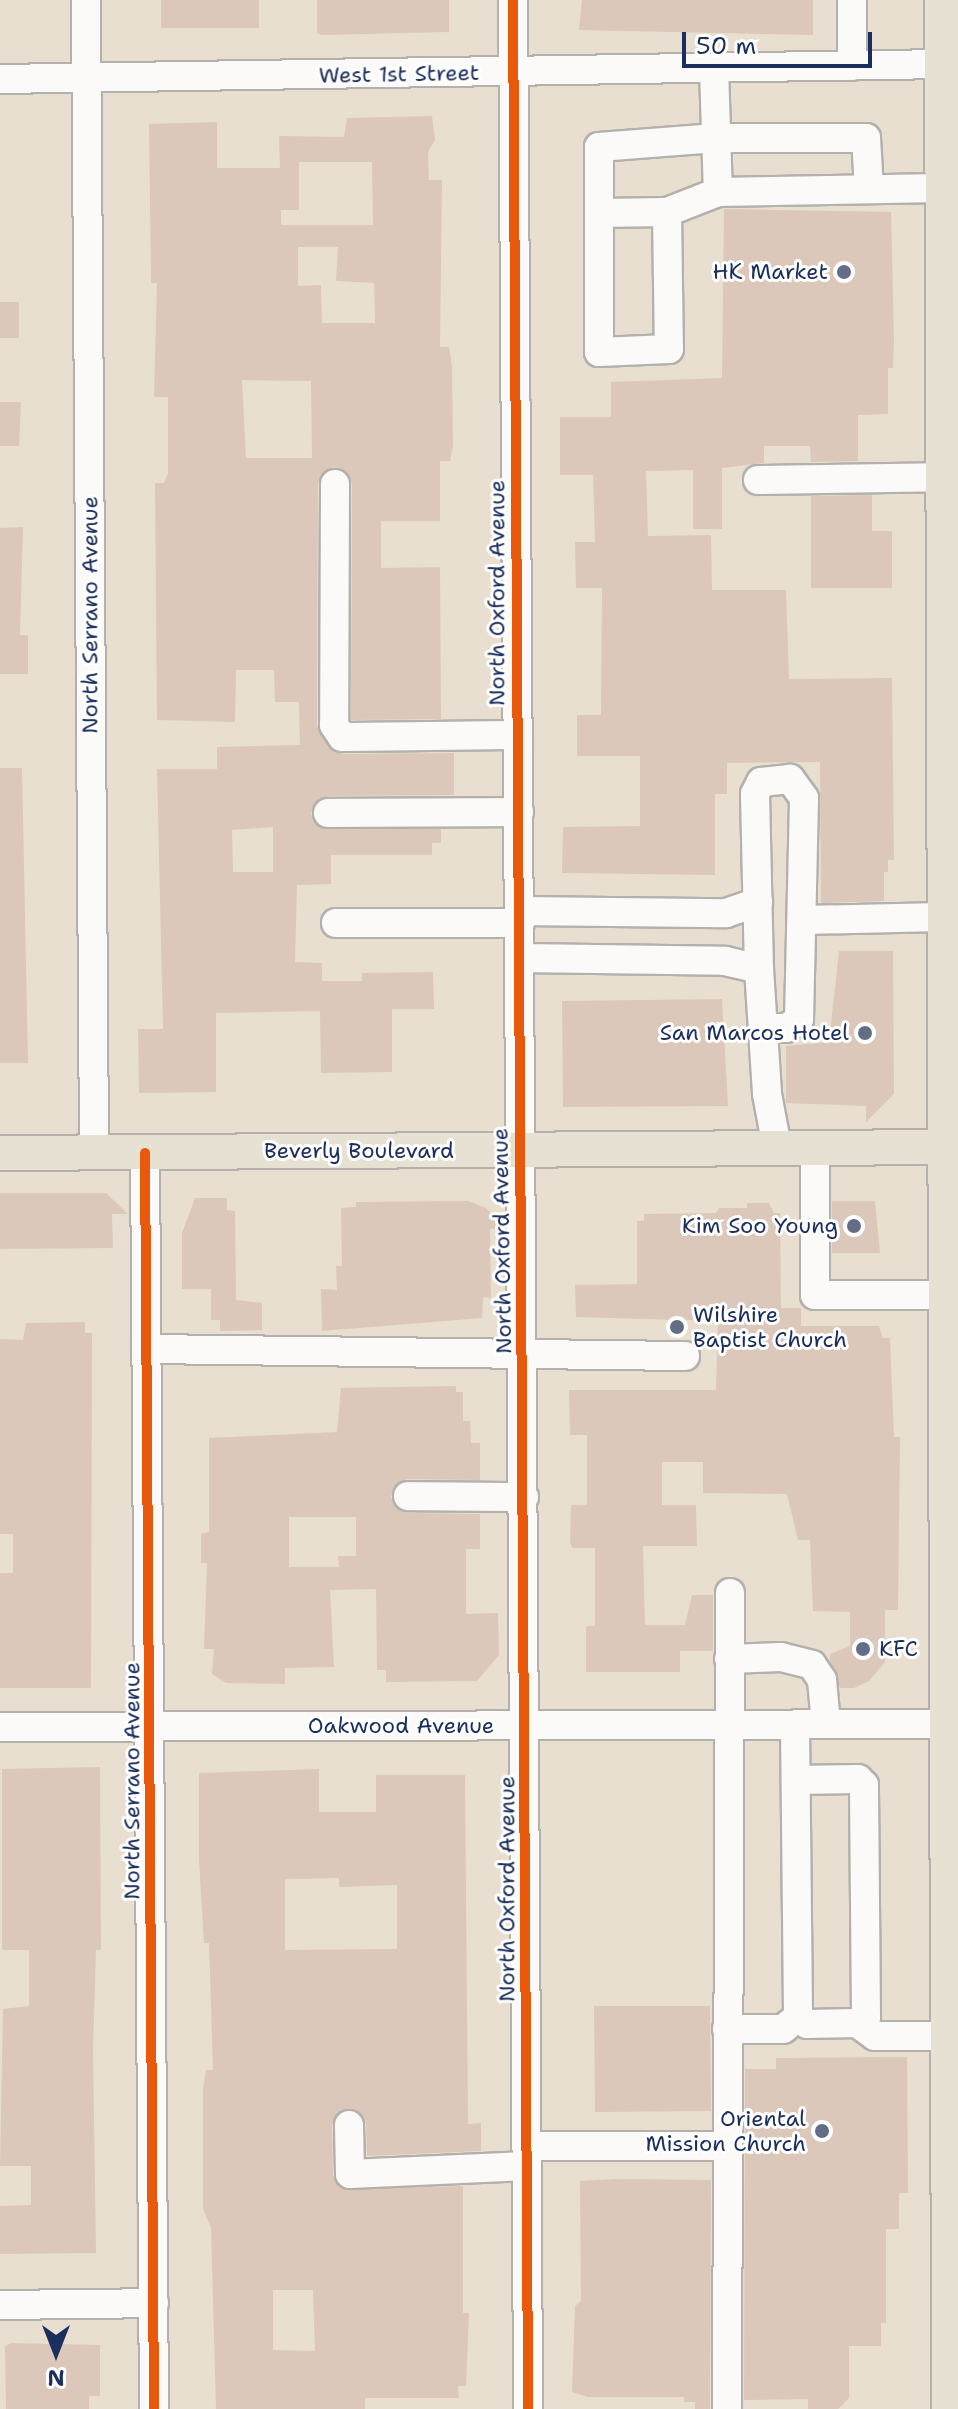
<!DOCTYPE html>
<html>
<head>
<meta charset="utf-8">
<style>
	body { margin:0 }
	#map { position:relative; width:958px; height:2409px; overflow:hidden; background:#e8dfd0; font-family:"Shantell Sans",sans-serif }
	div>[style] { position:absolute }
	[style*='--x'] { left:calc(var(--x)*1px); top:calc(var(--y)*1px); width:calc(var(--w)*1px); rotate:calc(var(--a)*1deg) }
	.building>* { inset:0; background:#dbc8ba }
	.roads { filter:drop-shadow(2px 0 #b4b1ac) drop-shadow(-2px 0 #b4b1ac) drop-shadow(0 2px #b4b1ac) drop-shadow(0 -2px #b4b1ac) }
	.minor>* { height:28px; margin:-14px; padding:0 14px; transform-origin:14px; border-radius:14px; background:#fcfaf8 }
	.major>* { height:34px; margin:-17px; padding:0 17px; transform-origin:17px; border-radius:17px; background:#e7e1d3 }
	.cycleway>* { height:10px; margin:-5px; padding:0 5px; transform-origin:5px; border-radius:5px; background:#e8590c }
	.dots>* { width:22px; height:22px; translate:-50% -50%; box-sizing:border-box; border:4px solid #fff; border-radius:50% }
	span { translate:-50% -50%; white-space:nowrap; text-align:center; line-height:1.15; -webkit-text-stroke:6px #fff; paint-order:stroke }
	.street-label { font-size:22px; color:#1b2f5e }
	.poi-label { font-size:22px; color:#1b2f5e }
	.right { translate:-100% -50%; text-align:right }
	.left { translate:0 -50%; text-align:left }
	.north { position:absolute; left:16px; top:2313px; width:80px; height:80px; -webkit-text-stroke:6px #fff; paint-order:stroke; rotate:180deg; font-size:22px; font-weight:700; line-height:32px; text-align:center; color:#1b2f5e }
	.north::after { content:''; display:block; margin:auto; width:28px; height:36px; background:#1b2f5e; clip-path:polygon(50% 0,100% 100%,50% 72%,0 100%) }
	.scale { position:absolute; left:682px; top:32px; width:190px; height:36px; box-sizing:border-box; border:4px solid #1b2f5e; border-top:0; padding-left:10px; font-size:24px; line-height:28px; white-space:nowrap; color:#1b2f5e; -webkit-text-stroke:6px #fff; paint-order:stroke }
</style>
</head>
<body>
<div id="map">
	<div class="building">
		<div style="clip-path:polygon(161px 0,259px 0,259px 28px,161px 28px)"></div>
		<div style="clip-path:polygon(317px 0,449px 0,449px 32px,322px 35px,317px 33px)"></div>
		<div style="clip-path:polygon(582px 0,813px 0,813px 35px,579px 30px)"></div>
		<div style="clip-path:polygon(evenodd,432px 116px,435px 140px,428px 152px,429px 180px,442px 180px,440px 347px,449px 347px,452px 366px,453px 446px,450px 461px,440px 461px,440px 521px,381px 521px,381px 568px,440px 567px,441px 719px,351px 720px,352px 484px,344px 470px,334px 467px,321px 475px,318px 484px,317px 725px,328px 747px,341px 754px,454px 753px,454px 795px,328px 796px,314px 804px,311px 814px,320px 828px,441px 829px,441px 843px,432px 843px,432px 855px,331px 855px,331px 884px,297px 885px,295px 962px,322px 963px,322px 981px,362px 981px,362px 973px,433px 972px,434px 1009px,392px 1009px,392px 1072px,321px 1073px,320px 1011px,216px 1013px,216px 1092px,139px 1093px,138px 1029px,163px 1029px,157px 769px,217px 769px,217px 747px,300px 745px,299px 702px,275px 702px,274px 670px,236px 670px,235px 722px,157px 720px,155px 483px,164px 483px,168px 473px,168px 397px,154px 397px,157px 283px,151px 283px,149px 124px,217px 122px,217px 168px,280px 168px,279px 136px,344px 137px,347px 118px,432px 116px,299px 162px,372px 162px,373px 225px,281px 225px,281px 210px,299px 210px,299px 162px,432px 116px,298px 247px,338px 247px,336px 281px,374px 283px,375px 323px,322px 323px,321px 285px,298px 286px,298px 247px,432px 116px,242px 380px,311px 381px,312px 458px,246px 458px,242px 380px,432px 116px,273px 827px,273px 872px,233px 872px,232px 830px,273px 827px)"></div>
		<div style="clip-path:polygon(724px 209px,891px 212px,894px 341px,893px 368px,888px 368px,888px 414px,858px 415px,858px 461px,811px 462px,810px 446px,764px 446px,764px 463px,722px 468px,722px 529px,693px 529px,693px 470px,646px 471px,648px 536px,711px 535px,712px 590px,786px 590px,789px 679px,892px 678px,894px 860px,888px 860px,888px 872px,884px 872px,884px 901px,821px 903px,820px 762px,727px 763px,727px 794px,715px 794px,715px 875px,562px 873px,563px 827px,640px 826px,640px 756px,577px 756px,577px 715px,601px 715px,602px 588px,576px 588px,575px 542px,595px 542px,593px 475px,560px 475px,560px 417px,611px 417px,611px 382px,722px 378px)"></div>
		<div style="clip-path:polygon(0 302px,19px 302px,19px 338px,0 338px)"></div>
		<div style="clip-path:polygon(0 402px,21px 402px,19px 446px,0 446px)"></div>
		<div style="clip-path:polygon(872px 495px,872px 531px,892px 531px,892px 588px,811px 588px,811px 496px)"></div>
		<div style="clip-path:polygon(23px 527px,20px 635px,28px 635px,28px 674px,0 674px,0 528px)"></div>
		<div style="clip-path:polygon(0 768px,22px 768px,28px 1063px,0 1063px)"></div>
		<div style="clip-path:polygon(839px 951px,893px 951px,894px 1094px,866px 1122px,866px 1106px,786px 1103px,786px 1046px,829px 1042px)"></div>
		<div style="clip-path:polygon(722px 999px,728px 1106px,563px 1107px,562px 1001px)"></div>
		<div style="clip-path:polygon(0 1193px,106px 1193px,128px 1214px,112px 1214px,113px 1248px,0 1249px)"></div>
		<div style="clip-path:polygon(195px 1198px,227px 1198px,227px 1210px,235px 1211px,236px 1300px,262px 1303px,262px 1330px,220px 1331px,220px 1320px,211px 1320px,211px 1289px,182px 1289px,182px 1233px)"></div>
		<div style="clip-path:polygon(468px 1201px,486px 1208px,504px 1228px,490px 1229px,491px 1298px,483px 1297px,482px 1318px,322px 1331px,321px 1289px,337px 1290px,336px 1266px,342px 1266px,341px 1208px,356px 1207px,356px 1202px)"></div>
		<div style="clip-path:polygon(832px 1201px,875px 1201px,880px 1253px,832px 1253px)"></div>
		<div style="clip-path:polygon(747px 1203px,769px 1203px,774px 1213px,780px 1213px,781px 1308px,801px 1308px,801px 1326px,879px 1326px,883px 1338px,890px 1338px,894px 1437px,900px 1437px,898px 1610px,885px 1610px,885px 1662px,869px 1681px,854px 1688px,840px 1688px,830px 1661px,830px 1654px,850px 1646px,850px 1612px,813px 1611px,810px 1540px,798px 1540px,787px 1494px,703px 1493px,703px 1462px,662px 1462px,662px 1505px,696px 1505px,697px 1546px,643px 1546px,645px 1625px,685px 1625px,692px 1595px,713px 1595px,713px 1651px,680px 1651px,680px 1672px,586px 1672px,586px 1626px,595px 1626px,595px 1548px,572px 1548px,570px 1542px,571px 1505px,587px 1505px,587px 1435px,570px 1435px,569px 1390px,716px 1390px,718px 1321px,576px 1317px,575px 1285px,637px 1284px,637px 1221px,644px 1221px,644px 1214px,716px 1213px,719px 1208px,747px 1208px)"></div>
		<div style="clip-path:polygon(85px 1322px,85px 1333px,92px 1333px,91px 1688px,0 1688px,0 1573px,13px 1573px,13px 1534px,0 1534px,0 1339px,23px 1340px,26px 1323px)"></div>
		<div style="clip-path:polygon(evenodd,456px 1386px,456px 1392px,463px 1392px,463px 1421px,470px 1421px,471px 1443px,480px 1443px,480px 1480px,407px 1479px,394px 1487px,391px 1497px,394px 1505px,407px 1513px,480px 1514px,480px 1549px,466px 1549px,466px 1614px,498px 1613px,499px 1655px,477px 1681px,386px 1682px,386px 1670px,377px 1670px,376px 1589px,330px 1590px,334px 1667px,285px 1668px,285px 1684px,226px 1683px,212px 1674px,214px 1649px,204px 1649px,207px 1563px,201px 1563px,201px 1534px,209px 1532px,209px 1438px,337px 1432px,341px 1388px,456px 1386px,289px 1517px,356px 1517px,356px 1556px,338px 1556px,339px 1567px,289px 1567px,289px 1517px)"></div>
		<div style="clip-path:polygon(100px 1767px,101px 1950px,96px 1950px,93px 2050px,96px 2253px,0 2254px,0 2206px,31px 2205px,31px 2166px,0 2166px,3px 2009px,29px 2006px,29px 1950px,2px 1950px,2px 1769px)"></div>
		<div style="clip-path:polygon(evenodd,319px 1769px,319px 1812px,376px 1812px,376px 1775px,465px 1775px,468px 2124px,481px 2123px,481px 2151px,367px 2156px,366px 2124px,358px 2111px,341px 2110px,332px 2125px,333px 2175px,343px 2189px,463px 2186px,463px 2313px,469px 2313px,466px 2386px,458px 2386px,459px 2398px,365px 2398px,365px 2409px,216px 2409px,211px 2228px,203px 2209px,203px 2089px,206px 2070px,213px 2070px,209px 1943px,204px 1943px,199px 1860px,199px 1773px,319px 1769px,339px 1878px,339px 1887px,397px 1885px,397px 1949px,285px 1950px,285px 1879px,339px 1878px,319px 1769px,273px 2290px,313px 2290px,315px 2351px,273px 2350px,273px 2290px)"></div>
		<div style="clip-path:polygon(594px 2006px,710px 2006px,711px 2111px,595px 2112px)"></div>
		<div style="clip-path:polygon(907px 2057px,908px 2193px,899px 2193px,899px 2229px,886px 2229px,886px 2323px,881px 2323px,881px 2346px,849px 2346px,849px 2398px,838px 2409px,808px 2409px,808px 2399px,744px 2400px,745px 2069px,776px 2069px,776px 2058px)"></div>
		<div style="clip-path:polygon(615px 2179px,711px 2180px,710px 2409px,695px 2409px,695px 2402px,684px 2402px,684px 2397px,588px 2397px,572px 2392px,575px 2306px,581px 2301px,580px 2181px)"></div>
		<div style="clip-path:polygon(12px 2343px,100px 2345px,100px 2396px,89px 2396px,89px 2409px,6px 2409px,5px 2346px)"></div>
	</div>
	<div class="roads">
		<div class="minor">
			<div style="--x:86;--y:0;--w:1152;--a:89.6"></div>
			<div style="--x:513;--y:0;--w:2409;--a:89.64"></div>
			<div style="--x:852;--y:66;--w:66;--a:-90"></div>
			<div style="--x:714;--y:68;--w:124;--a:88.2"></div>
			<div style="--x:0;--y:79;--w:942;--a:-0.91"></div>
			<div style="--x:667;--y:212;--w:137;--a:89.2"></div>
			<div style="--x:669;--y:349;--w:70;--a:177.5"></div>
			<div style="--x:599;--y:352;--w:205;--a:-90"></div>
			<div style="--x:599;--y:147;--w:117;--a:-4.4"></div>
			<div style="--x:716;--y:138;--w:150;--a:0"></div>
			<div style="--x:866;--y:138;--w:51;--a:86.6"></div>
			<div style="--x:599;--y:213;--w:68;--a:-0.8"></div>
			<div style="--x:667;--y:212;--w:55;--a:-21.4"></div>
			<div style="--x:718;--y:192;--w:223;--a:-1"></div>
			<div style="--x:758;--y:480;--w:182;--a:-0.9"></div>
			<div style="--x:335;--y:484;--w:241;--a:90.2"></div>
			<div style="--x:334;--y:725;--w:14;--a:56"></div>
			<div style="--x:342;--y:737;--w:176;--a:-0.7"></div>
			<div style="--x:328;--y:813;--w:191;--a:-0.3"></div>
			<div style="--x:520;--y:911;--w:206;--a:0.6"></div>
			<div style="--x:726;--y:913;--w:34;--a:-19"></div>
			<div style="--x:803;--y:920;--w:139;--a:-1.2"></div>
			<div style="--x:336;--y:923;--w:184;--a:0"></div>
			<div style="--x:520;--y:958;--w:205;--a:0.8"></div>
			<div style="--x:725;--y:961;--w:35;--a:13"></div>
			<div style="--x:765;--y:1028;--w:21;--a:0"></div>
			<div style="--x:786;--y:1028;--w:15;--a:-32"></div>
			<div style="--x:799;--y:1020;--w:222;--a:-88.7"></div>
			<div style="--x:804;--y:798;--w:24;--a:-126"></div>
			<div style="--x:790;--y:779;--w:29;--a:174"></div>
			<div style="--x:761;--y:782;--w:13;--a:117"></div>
			<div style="--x:755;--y:794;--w:175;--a:88.7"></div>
			<div style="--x:759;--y:969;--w:125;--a:86.3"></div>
			<div style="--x:767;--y:1094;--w:54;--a:79.3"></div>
			<div style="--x:815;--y:1147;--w:148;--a:90"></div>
			<div style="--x:815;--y:1295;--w:130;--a:0"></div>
			<div style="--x:145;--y:1153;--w:1256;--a:89.59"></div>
			<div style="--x:148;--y:1349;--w:537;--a:0.75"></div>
			<div style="--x:408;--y:1496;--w:116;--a:0.5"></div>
			<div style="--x:729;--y:1659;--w:52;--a:-2.2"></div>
			<div style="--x:781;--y:1657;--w:32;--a:14"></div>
			<div style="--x:812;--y:1665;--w:18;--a:56"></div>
			<div style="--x:822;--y:1680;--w:44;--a:84.8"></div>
			<div style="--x:795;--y:1725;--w:292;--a:89.4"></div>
			<div style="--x:798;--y:2017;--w:11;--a:38"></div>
			<div style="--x:807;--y:2024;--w:50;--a:-1.1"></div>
			<div style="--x:857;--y:2023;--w:11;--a:-34"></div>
			<div style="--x:866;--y:2017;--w:232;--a:-90.5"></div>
			<div style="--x:864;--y:1785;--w:8;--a:-135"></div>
			<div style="--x:858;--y:1779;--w:62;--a:179.1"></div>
			<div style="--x:0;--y:1727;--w:947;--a:-0.18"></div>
			<div style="--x:857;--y:2023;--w:22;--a:36"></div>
			<div style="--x:875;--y:2036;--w:71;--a:0"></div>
			<div style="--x:727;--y:2029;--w:56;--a:0"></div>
			<div style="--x:783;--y:2029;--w:19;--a:-39"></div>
			<div style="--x:349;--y:2125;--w:49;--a:88.8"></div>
			<div style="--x:350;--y:2174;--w:177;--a:-2.6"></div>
			<div style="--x:527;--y:2146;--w:201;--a:0"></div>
			<div style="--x:0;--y:2305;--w:154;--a:-0.7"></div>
			<div style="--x:727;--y:2409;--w:816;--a:-89.79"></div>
		</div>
		<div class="major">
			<div style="--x:942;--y:0;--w:2409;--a:89.83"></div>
			<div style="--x:0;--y:1153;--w:958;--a:-0.36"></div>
		</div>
	</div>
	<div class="cycleway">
		<div style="--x:513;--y:0;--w:2409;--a:89.64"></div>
		<div style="--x:145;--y:1153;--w:1256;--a:89.59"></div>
	</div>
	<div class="dots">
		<div style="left:844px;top:272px;background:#636d86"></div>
		<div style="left:865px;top:1033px;background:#636d86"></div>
		<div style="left:854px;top:1226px;background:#636d86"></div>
		<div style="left:677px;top:1327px;background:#636d86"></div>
		<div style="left:863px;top:1649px;background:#636d86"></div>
		<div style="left:822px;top:2131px;background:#636d86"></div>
	</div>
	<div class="street-label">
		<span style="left:399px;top:74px;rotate:-1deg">West 1st Street</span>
		<span style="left:497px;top:593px;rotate:-90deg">North Oxford Avenue</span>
		<span style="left:90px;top:615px;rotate:-90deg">North Serrano Avenue</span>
		<span style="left:359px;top:1151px">Beverly Boulevard</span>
		<span style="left:502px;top:1241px;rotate:-91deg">North Oxford Avenue</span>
		<span style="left:401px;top:1726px">Oakwood Avenue</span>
		<span style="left:132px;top:1781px;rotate:-90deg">North Serrano Avenue</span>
		<span style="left:507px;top:1889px;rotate:-90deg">North Oxford Avenue</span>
	</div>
	<div class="poi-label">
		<span class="right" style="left:828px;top:272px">HK Market</span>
		<span class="right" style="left:849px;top:1033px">San Marcos Hotel</span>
		<span class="right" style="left:838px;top:1226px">Kim Soo Young</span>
		<span class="left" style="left:693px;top:1327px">Wilshire<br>Baptist Church</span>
		<span class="left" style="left:879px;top:1649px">KFC</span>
		<span class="right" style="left:806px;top:2131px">Oriental<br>Mission Church</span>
	</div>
	<div class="north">N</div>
	<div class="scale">50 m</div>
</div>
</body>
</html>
